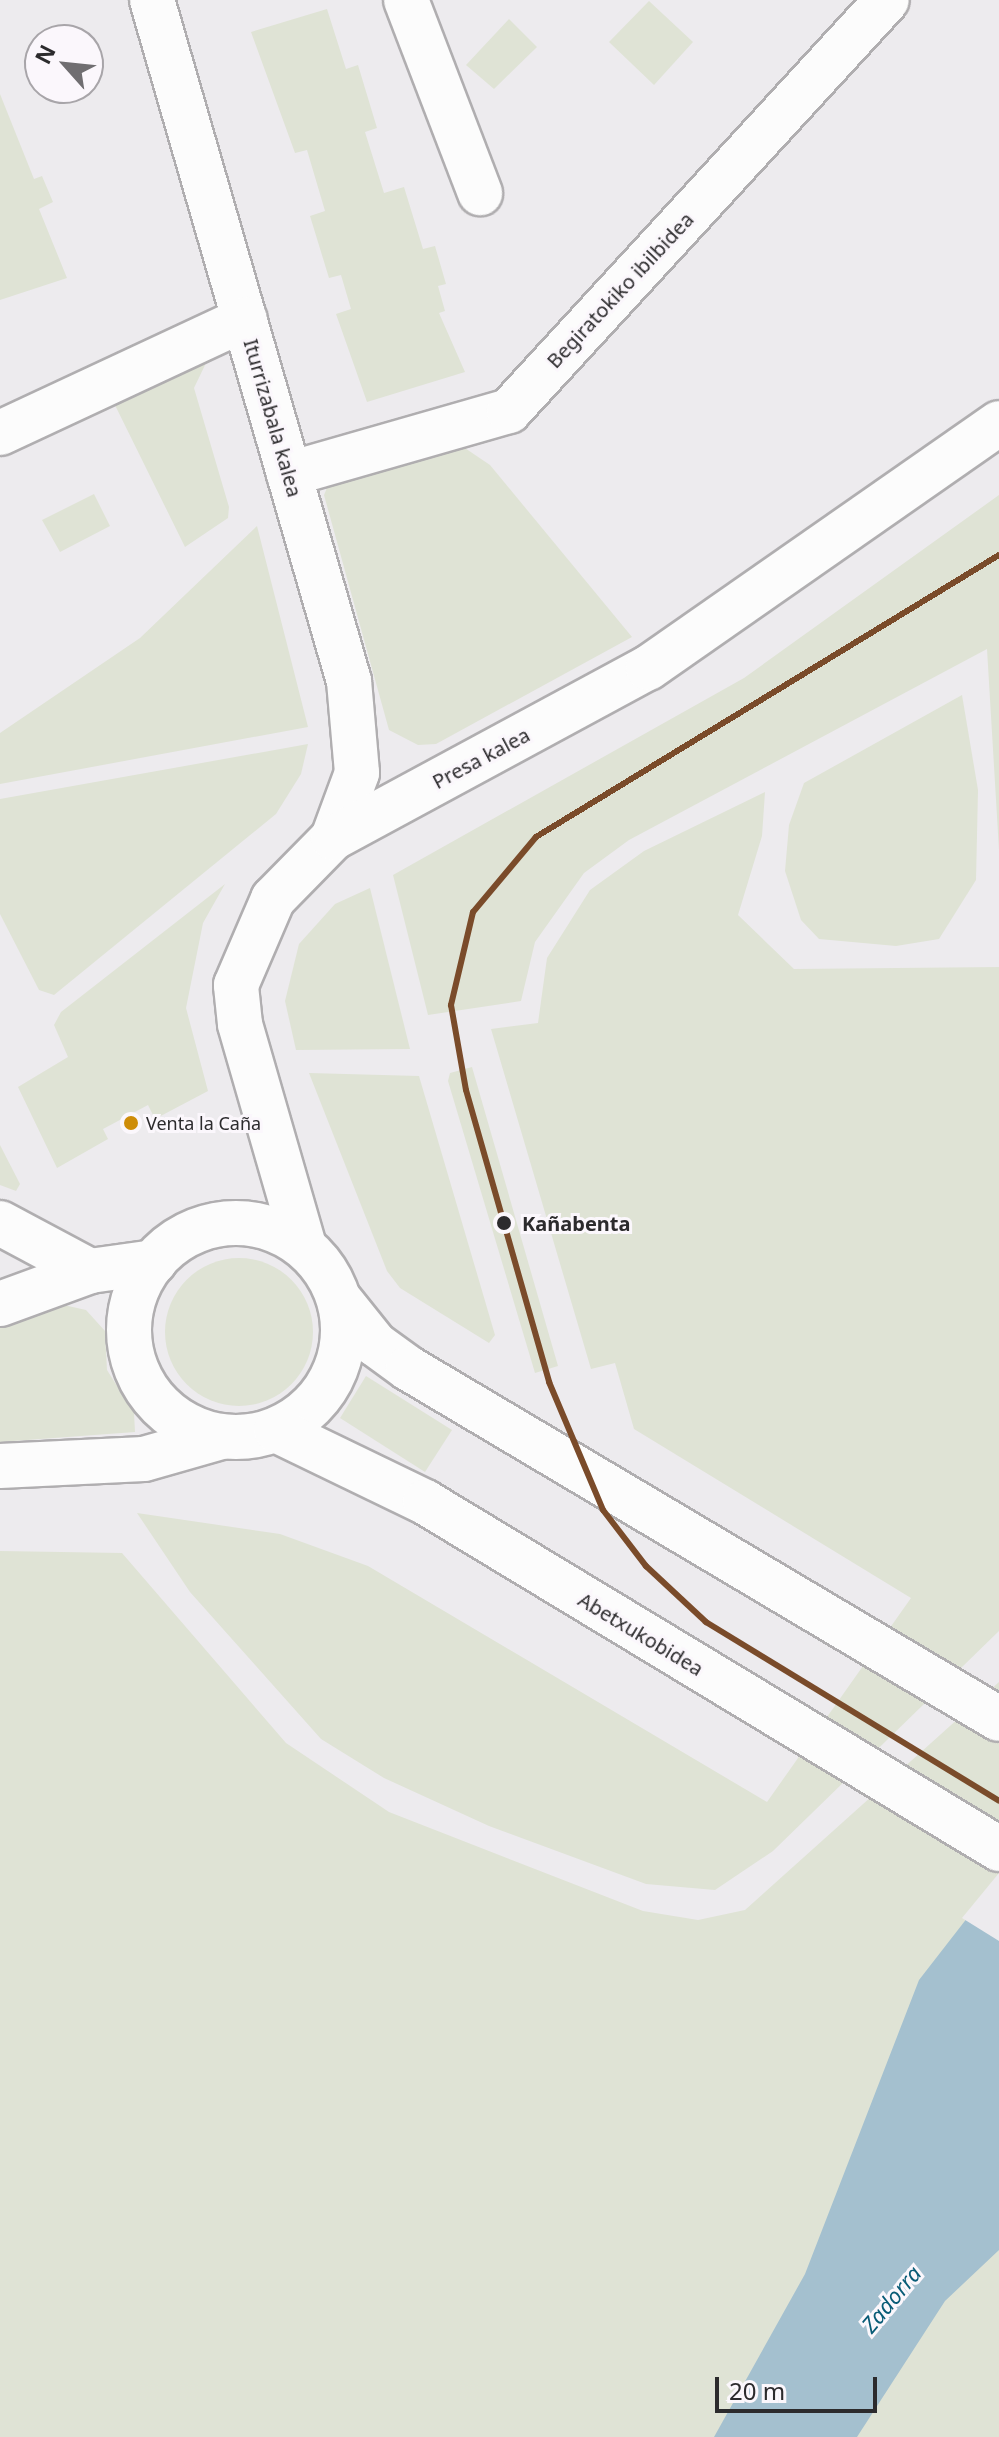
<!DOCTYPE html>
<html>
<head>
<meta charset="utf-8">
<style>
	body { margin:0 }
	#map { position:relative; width:999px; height:2437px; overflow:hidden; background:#edebee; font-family:"Noto Sans",sans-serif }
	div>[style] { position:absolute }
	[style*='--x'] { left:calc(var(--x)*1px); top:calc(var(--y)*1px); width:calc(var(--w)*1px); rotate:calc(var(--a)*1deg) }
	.green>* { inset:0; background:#dfe3d5 }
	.round { border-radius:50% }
	.water>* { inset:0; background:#a4c0cf }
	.pier>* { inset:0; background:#edebee }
	.roads { filter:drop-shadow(2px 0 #b0aeb0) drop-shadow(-2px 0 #b0aeb0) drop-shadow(0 2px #b0aeb0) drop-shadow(0 -2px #b0aeb0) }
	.minor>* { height:44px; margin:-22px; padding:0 22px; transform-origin:22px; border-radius:22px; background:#fcfcfc }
	.tertiary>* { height:44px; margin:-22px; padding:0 22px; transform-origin:22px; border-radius:22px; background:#fcfcfc }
	.tertiary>.ring { margin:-22px; padding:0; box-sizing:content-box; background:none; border:44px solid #fcfcfc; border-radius:50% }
	.tram-1>* { height:6px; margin:-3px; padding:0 3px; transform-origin:3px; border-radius:3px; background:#7a4b2a }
	.dots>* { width:22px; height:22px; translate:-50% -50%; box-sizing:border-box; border:4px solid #fbf7fc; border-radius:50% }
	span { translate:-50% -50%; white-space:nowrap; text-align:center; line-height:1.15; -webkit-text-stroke:6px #fbf7fc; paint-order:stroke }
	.bus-label { font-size:18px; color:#2c2b2d }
	.left { translate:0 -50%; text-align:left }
	.street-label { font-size:20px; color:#2c2b2d }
	.stop-label { font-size:20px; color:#2c2b2d; font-weight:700 }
	.water-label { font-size:22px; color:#085b76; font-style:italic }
	.north { position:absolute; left:24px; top:24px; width:80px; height:80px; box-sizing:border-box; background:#fbf7fc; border:2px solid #a8a5a9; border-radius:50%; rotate:297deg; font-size:22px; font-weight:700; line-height:32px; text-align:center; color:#2c2b2d }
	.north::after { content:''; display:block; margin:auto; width:28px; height:36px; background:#706e71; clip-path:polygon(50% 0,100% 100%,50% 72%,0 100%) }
	.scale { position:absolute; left:715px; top:2377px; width:162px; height:36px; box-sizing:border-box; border:4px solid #2c2b2d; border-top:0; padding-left:10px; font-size:24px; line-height:28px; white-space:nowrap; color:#2c2b2d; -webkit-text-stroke:6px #fbf7fc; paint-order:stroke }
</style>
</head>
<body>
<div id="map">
	<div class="green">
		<div style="clip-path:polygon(649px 1px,693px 42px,654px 85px,609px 42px)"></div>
		<div style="clip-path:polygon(327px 9px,346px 69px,358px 65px,377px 128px,365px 132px,384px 193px,404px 187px,423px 249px,435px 246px,446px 284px,438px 286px,445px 311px,439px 313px,465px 372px,367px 402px,336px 314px,351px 309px,341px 275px,329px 278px,310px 216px,325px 211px,307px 150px,295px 153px,251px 32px)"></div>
		<div style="clip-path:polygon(509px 19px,537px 47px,494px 89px,466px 65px)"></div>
		<div style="clip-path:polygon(0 94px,34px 179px,42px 176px,53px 202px,39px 209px,67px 278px,0 300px)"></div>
		<div style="clip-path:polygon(200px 358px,206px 363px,194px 388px,229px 507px,228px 518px,185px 547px,110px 395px)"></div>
		<div style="clip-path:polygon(450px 438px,490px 465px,632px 637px,436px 744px,418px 745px,389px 730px,324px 495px,329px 483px)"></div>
		<div style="clip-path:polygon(94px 494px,110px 526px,60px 552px,42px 520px)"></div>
		<div style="clip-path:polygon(999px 495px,999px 850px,987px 649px,629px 840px,584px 873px,535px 942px,521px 1001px,428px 1015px,393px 875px,744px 678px)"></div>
		<div style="clip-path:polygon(257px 526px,308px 727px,0 784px,0 733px,140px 638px)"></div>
		<div style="clip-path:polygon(962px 695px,978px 790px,976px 880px,939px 939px,896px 946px,819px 939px,801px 920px,785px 871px,789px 825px,804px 783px)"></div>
		<div style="clip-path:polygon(308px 744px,301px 774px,276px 814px,54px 995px,39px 990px,0 914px,0 799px)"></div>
		<div style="clip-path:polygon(765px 792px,762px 836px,738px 915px,794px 969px,999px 967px,999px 1631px,773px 1851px,715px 1890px,646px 1884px,489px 1826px,384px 1778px,321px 1739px,190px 1592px,137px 1513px,280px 1534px,368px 1566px,767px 1802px,911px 1598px,634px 1429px,615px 1363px,591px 1369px,491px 1029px,538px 1023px,547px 958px,590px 890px,644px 851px)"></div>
		<div style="clip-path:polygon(225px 884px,203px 923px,186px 1008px,208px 1091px,155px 1119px,148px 1105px,103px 1129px,108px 1139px,57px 1168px,18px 1087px,68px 1057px,54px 1025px,61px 1012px)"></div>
		<div style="clip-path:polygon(370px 888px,410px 1049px,296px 1050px,285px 1001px,299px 944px,335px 904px)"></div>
		<div style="clip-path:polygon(472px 1067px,558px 1366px,535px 1373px,448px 1081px,450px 1073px)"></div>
		<div style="clip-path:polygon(309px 1073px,419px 1076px,495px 1335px,489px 1343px,400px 1288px,387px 1271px)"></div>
		<div style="clip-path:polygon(0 1145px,20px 1184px,16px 1191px,0 1185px)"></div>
		<div class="round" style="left:165px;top:1258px;width:148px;height:148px"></div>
		<div style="clip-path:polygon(59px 1304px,86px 1310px,105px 1331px,107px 1370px,134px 1413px,135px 1432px,0 1442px,0 1318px)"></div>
		<div style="clip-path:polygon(366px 1376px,452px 1430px,425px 1472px,340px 1418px)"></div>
		<div style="clip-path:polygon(0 1551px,122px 1553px,286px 1743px,389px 1812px,643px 1911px,698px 1920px,745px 1910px,999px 1682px,999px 2437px,0 2437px)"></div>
	</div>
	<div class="water">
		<div style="clip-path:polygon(999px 1877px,999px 2250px,945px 2301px,857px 2437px,714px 2437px,805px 2274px,919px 1980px)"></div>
	</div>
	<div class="pier">
		<div style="clip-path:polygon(999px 1873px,999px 1941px,962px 1918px)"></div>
	</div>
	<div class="roads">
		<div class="minor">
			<div style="--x:152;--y:0;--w:709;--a:73.87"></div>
			<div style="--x:349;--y:681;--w:92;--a:85"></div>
			<div style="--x:357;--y:773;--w:69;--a:110.3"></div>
			<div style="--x:406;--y:0;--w:207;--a:69"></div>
			<div style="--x:0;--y:433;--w:270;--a:-25"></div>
			<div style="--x:289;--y:474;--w:229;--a:-16"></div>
			<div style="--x:509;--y:411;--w:558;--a:-47.4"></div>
			<div style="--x:0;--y:1223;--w:102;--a:28.1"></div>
			<div style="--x:304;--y:1246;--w:231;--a:-106.1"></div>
			<div style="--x:240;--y:1024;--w:39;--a:-96"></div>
			<div style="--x:236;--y:985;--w:94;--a:-66.7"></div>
			<div style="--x:273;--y:899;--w:86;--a:-45.5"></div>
			<div style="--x:333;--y:838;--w:358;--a:-28.4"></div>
			<div style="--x:648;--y:668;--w:428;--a:-34.9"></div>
		</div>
		<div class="tertiary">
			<div class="ring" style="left:129px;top:1223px;width:170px;height:170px"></div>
			<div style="--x:339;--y:1299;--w:58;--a:51.3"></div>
			<div style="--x:375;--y:1344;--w:41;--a:36"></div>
			<div style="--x:408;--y:1368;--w:687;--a:30.71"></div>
			<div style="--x:0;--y:1304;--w:96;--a:-20.1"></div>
			<div style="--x:90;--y:1271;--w:65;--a:-8"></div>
			<div style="--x:276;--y:1430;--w:165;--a:25.8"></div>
			<div style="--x:425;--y:1502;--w:671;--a:31.15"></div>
			<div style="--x:0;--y:1466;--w:144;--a:-2.8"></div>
			<div style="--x:144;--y:1459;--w:81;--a:-15.8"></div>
		</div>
	</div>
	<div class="tram-1">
		<div style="--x:999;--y:555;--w:542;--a:148.66"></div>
		<div style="--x:536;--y:837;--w:98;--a:130"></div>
		<div style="--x:473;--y:912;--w:96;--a:103.3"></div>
		<div style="--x:451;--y:1005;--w:86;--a:80"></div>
		<div style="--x:466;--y:1090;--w:304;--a:74.1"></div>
		<div style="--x:549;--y:1382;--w:139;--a:67.1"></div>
		<div style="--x:603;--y:1510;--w:71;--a:52.5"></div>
		<div style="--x:646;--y:1566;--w:82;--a:43"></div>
		<div style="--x:706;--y:1622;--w:343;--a:31.4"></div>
	</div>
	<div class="dots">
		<div style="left:131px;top:1123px;background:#ce8d09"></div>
		<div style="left:504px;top:1223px;background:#2c2b2d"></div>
	</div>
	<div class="bus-label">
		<span class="left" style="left:146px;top:1123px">Venta la Caña</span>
	</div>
	<div class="street-label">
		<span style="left:620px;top:290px;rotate:-47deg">Begiratokiko ibilbidea</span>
		<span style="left:273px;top:418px;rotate:74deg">Iturrizabala kalea</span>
		<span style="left:481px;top:758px;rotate:-28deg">Presa kalea</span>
		<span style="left:641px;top:1634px;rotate:31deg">Abetxukobidea</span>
	</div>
	<div class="stop-label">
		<span class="left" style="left:522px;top:1223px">Kañabenta</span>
	</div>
	<div class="water-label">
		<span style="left:891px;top:2299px;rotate:-50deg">Zadorra</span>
	</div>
	<div class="north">N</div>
	<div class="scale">20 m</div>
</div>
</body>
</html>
